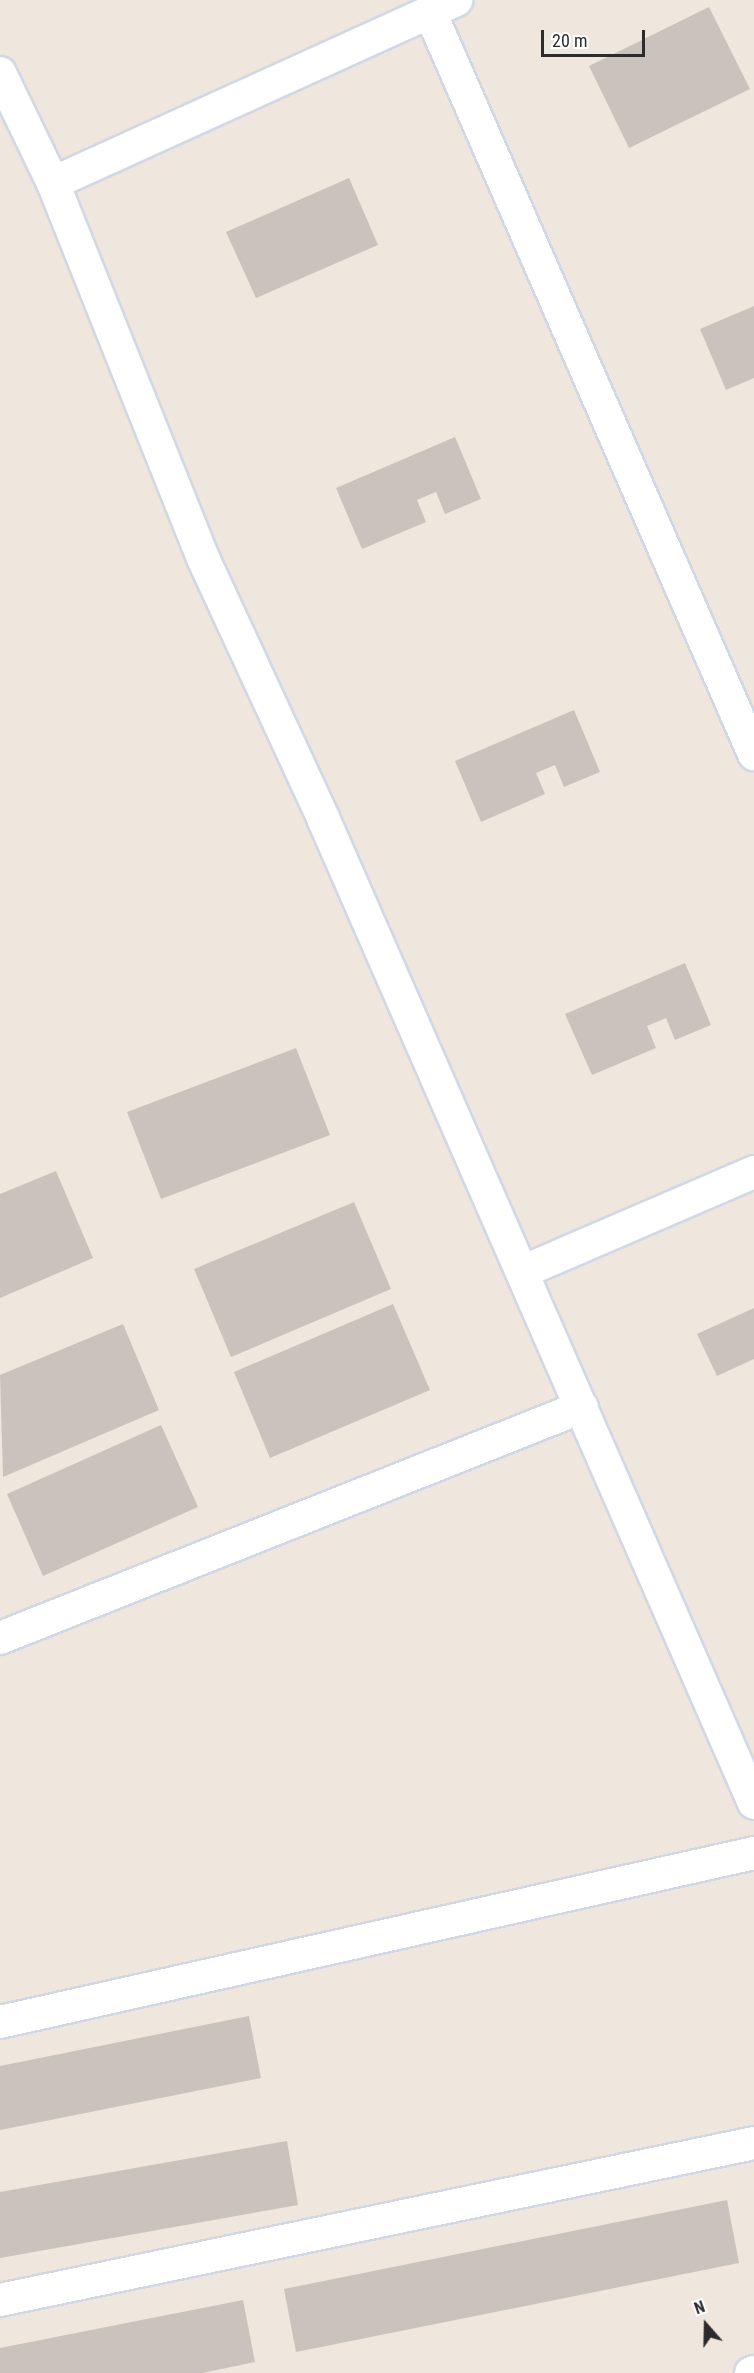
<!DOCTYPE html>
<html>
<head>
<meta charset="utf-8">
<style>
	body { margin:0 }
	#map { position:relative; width:754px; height:2373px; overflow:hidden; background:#efe6dd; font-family:"Roboto Condensed",sans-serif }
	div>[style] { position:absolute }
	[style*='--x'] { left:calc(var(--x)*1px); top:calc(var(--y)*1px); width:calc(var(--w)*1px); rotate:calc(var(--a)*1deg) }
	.building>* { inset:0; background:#cac3bd }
	.roads { filter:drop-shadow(2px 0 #d2d7e6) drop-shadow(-2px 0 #d2d7e6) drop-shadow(0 2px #d2d7e6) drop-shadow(0 -2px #d2d7e6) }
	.minor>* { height:32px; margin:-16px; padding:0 16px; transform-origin:16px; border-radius:16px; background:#fff }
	span { translate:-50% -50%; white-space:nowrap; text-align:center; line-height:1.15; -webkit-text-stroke:4.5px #fff; paint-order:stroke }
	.north { position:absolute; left:676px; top:2295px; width:60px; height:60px; -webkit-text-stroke:4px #fff; paint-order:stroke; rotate:340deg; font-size:16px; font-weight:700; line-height:24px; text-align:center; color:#2c2c2c }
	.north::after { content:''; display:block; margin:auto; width:21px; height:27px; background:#2c2c2c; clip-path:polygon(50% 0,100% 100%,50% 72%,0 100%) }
	.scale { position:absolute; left:541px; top:30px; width:104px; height:27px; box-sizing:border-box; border:3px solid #2c2c2c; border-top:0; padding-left:8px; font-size:18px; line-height:21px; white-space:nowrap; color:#2c2c2c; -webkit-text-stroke:4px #fff; paint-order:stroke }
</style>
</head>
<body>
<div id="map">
	<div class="building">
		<div style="clip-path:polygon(709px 7px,750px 89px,629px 148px,589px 66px)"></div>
		<div style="clip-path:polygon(349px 178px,378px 245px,256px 298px,226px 232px)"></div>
		<div style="clip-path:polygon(754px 306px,754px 378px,726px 390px,700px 329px)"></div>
		<div style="clip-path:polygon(455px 437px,481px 499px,445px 514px,436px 492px,417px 500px,426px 522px,362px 549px,336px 488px)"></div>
		<div style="clip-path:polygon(574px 710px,600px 772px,564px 787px,555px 765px,536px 773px,545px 794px,481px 822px,455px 761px)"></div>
		<div style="clip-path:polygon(685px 963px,711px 1025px,675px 1040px,666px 1018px,647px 1026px,656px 1048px,592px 1075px,565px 1014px)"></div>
		<div style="clip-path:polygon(296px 1048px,330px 1135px,161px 1199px,127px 1112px)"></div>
		<div style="clip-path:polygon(56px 1171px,93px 1258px,0 1298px,0 1194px)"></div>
		<div style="clip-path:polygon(354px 1202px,391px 1289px,231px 1357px,194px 1269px)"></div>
		<div style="clip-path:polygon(393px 1304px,430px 1390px,270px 1458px,234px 1372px)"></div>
		<div style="clip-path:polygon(754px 1308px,754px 1359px,717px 1376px,697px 1334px)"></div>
		<div style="clip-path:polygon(123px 1324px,159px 1410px,3px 1477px,0 1375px)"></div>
		<div style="clip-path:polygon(161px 1425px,198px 1507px,43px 1576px,7px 1494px)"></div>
		<div style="clip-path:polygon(249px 2016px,261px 2078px,0 2130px,0 2066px)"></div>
		<div style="clip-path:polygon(287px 2141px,298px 2205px,0 2258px,0 2192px)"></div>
		<div style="clip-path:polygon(727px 2200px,739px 2263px,296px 2352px,284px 2289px)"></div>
		<div style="clip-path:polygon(243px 2300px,255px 2362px,202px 2373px,0 2373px,0 2348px)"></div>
	</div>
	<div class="roads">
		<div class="minor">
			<div style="--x:430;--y:12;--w:810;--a:66.41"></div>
			<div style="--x:0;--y:73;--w:122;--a:64.3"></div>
			<div style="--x:53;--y:183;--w:404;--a:68.2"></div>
			<div style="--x:203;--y:558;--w:286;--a:65.2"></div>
			<div style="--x:323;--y:818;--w:1075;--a:66.37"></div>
			<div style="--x:53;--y:183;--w:443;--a:-24.4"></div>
			<div style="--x:522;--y:1272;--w:253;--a:-23.3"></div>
			<div style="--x:0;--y:1638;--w:626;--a:-21.65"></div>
			<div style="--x:0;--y:2022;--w:773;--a:-12.63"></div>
			<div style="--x:0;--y:2300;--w:770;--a:-11.76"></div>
			<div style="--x:751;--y:2373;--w:3;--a:-18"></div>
		</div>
	</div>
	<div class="north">N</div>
	<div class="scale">20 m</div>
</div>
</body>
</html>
